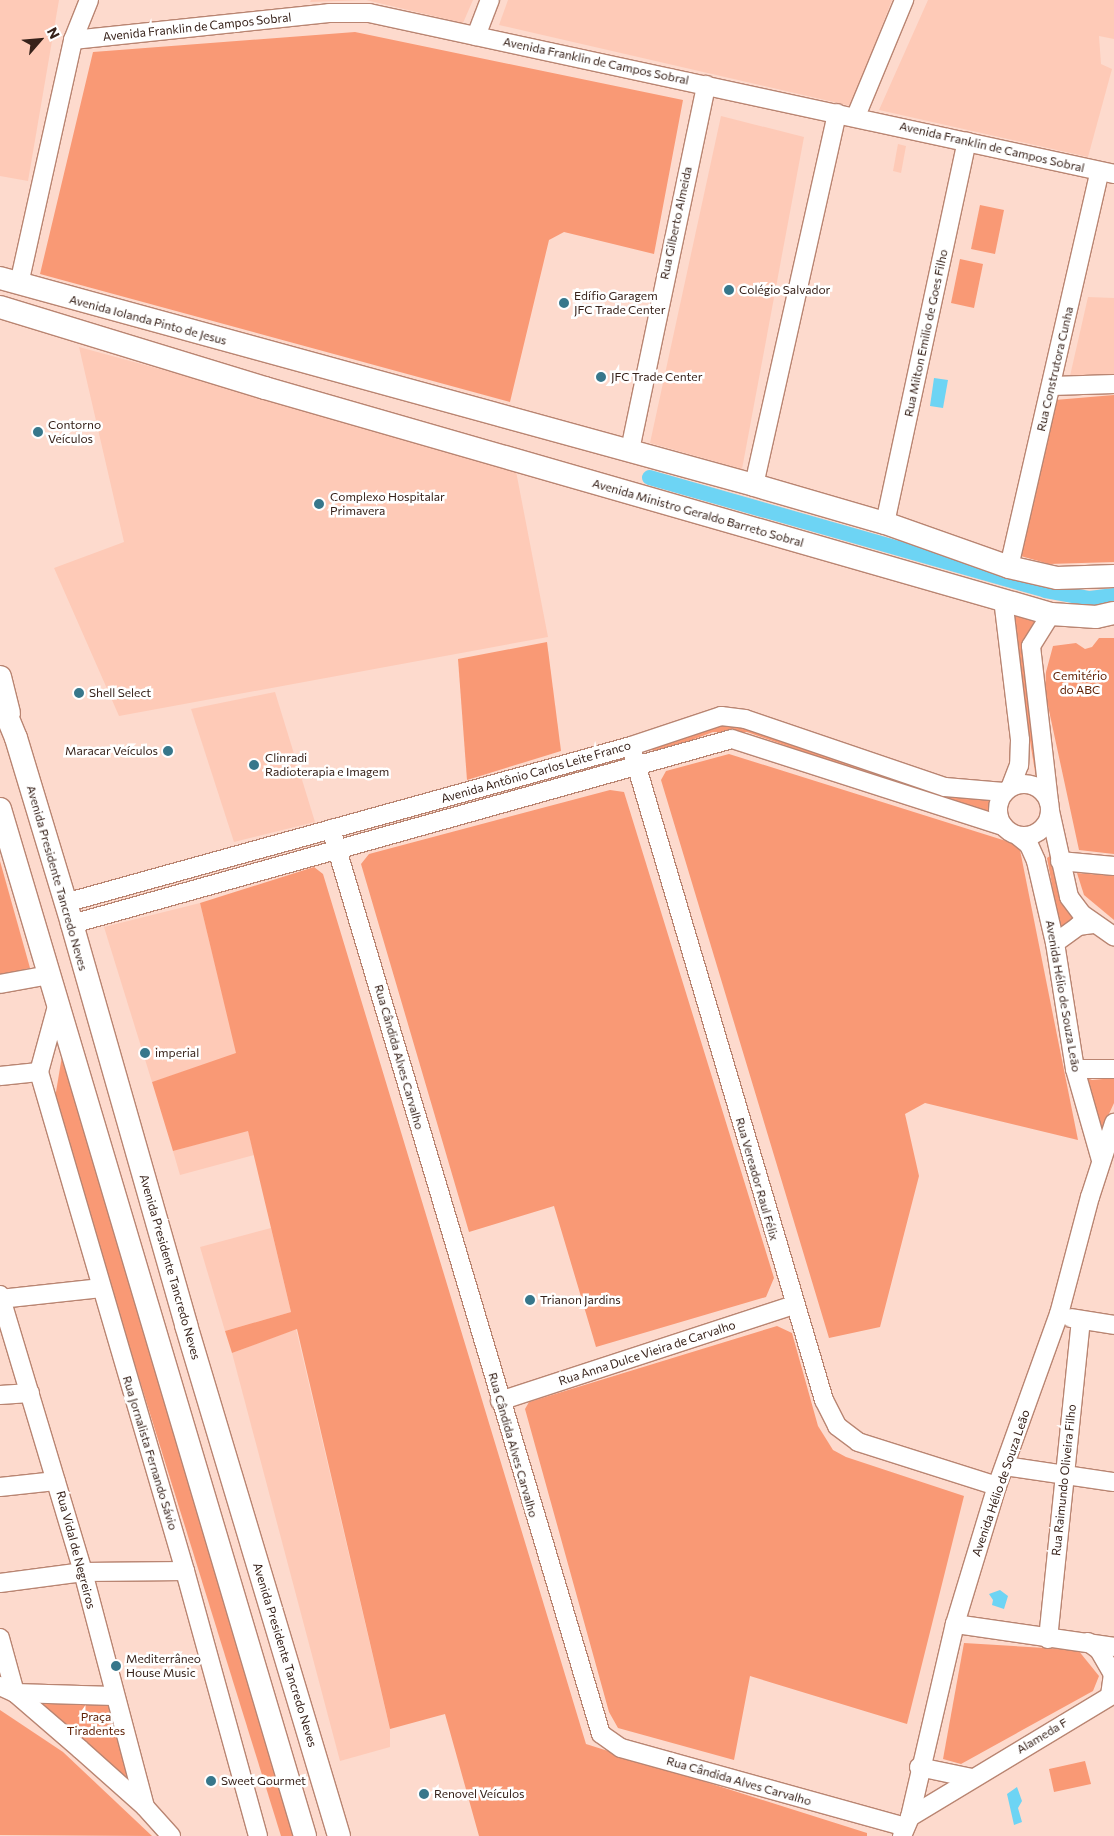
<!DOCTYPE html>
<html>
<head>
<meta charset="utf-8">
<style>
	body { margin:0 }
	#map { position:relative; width:1114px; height:1836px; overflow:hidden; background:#fddacd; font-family:Commissioner,sans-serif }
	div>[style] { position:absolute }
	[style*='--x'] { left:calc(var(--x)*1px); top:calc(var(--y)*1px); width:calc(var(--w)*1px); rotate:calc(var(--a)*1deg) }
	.built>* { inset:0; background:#fecab7 }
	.green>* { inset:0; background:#f99975 }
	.water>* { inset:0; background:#6dd4f4 }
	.canal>* { height:15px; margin:-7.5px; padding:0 7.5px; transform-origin:7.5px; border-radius:7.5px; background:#6dd4f4 }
	.roads { filter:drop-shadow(1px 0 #b98572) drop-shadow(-1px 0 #b98572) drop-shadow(0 1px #b98572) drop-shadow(0 -1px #b98572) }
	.minor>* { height:18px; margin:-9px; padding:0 9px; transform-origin:9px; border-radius:9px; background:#fff }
	.minor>.ring { margin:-9px; padding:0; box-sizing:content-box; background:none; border:18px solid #fff; border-radius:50% }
	.major>* { height:22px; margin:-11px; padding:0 11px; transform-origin:11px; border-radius:11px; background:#fff }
	.dots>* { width:14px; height:14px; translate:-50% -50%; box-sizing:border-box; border:2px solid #fff; border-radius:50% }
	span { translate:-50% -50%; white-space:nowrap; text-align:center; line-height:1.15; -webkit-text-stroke:5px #fff; paint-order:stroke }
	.street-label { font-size:12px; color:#37221a }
	.poi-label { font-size:12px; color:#37221a }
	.left { translate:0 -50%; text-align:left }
	.right { translate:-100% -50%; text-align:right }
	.park-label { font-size:12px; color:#612307 }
	.north { position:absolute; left:15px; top:15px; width:50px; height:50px; -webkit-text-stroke:4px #fff; paint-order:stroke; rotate:63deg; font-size:14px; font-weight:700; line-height:20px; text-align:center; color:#37221a }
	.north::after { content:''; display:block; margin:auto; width:18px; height:22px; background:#37221a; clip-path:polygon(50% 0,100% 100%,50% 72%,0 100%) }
</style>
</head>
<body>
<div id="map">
	<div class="built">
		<div style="clip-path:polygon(0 0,59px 0,28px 181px,0 176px)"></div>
		<div style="clip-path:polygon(311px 0,473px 0,463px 23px,366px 0,310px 2px)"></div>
		<div style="clip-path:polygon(508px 0,892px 0,851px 106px,499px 25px)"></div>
		<div style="clip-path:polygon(928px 0,1114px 0,1114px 39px,1099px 36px,1101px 64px,1112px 69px,1088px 157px,879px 110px)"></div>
		<div style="clip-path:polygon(721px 116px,804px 137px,742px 469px,650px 443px)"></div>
		<div style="clip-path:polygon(898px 144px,906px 146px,901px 173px,893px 171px)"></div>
		<div style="clip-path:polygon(1088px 297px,1114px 298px,1114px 375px,1070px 376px)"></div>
		<div style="clip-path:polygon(79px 347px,515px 466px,548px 637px,119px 716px,54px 568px,124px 542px)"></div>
		<div style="clip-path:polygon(275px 692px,315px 822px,234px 842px,191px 709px)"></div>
		<div style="clip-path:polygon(200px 903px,237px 1054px,152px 1082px,104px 927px)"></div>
		<div style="clip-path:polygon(248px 1130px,254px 1155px,180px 1175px,173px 1151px)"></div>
		<div style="clip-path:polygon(271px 1228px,291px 1312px,225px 1331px,200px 1247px)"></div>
		<div style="clip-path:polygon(296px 1329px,390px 1729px,390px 1747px,340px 1761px,232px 1353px)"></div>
	</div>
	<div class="green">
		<div style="clip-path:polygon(355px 32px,683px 100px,654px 254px,564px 232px,549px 240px,510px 402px,40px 274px,93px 52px)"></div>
		<div style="clip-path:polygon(980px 205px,1004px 210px,995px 254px,971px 249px)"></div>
		<div style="clip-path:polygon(960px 259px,983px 264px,974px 308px,951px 303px)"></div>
		<div style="clip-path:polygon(1114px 395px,1114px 562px,1049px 564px,1017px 555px,1055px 400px)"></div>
		<div style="clip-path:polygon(1008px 604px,1039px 614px,1022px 650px,1043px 777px,1036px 778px)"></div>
		<div style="clip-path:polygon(1099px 638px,1114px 638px,1114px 854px,1079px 850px,1045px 692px,1046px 672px,1053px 646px,1076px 643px,1085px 649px,1092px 647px)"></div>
		<div style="clip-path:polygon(547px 642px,561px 751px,467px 780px,458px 659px)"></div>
		<div style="clip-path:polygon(731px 720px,997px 793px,996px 819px,747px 732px,713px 732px,654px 754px,650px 744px)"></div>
		<div style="clip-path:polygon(729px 754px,1019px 845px,1078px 1140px,925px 1103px,905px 1114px,919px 1176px,880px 1327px,829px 1338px,661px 780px,666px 771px)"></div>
		<div style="clip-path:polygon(610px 790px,624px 792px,774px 1278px,766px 1297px,596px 1347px,554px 1206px,469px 1232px,361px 864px,369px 854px)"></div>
		<div style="clip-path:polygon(1053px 854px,1078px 921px,1065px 927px,1060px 928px,1047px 858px)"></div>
		<div style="clip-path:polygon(0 861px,30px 968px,0 975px)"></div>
		<div style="clip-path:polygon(314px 867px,323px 874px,586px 1744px,867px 1833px,867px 1836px,479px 1836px,445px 1714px,390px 1729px,297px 1329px,232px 1353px,225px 1331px,291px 1312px,248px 1131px,173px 1151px,152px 1082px,236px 1053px,200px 903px)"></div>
		<div style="clip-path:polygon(1077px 873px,1114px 876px,1114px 920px,1084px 895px)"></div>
		<div style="clip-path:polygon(62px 1056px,297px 1836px,281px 1836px,54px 1104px)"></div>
		<div style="clip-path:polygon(1083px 1076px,1092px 1080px,1114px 1078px,1114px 1103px,1096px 1142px)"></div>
		<div style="clip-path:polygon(777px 1326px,792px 1333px,818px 1426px,833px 1450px,846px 1457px,964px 1496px,907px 1724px,750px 1676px,734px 1760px,618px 1728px,609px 1712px,525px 1409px,529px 1402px)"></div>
		<div style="clip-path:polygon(964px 1643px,1078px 1650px,1099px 1676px,1093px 1691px,961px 1764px,943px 1759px)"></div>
		<div style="clip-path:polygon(34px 1700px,113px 1701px,149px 1801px)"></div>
		<div style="clip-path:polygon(0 1710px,63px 1752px,152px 1836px,0 1835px)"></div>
		<div style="clip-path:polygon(1085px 1761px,1091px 1784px,1054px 1792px,1049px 1769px)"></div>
	</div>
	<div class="water">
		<div style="clip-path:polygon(934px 378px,948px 380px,943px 408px,930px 406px)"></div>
		<div style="clip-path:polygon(1000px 1590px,1008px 1596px,1004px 1609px,992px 1605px,993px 1600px,989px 1594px)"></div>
		<div style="clip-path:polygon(1017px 1787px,1022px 1801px,1018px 1808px,1022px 1822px,1014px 1825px,1007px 1794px)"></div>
	</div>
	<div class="canal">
		<div style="--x:649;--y:477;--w:412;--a:15.9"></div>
		<div style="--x:1045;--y:590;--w:45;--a:10.3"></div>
		<div style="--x:1089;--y:598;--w:25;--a:-7"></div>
	</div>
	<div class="roads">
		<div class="minor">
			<div style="--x:476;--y:36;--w:39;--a:-69"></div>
			<div style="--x:73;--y:40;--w:257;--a:-6"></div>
			<div style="--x:329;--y:13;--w:40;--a:0"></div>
			<div style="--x:369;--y:13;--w:762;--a:12.19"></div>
			<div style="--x:856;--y:116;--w:126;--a:-67.5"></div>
			<div style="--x:19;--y:284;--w:250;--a:-77.5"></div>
			<div style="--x:73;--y:40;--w:43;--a:-68.2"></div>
			<div style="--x:1052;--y:386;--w:62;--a:-1.8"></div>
			<div style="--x:630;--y:450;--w:373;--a:-78.2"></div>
			<div style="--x:754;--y:485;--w:381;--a:-77.4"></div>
			<div style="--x:885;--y:523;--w:390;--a:-77.9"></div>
			<div style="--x:1009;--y:567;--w:406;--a:-77.1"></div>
			<div style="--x:1003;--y:599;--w:142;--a:83.1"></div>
			<div style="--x:1020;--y:740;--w:25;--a:92"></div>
			<div style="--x:1019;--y:765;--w:22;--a:111"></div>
			<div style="--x:633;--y:754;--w:674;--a:73.53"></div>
			<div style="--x:824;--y:1400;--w:29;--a:63"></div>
			<div style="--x:837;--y:1426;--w:26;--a:37"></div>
			<div style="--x:858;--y:1442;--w:146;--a:17.6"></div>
			<div class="ring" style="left:998px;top:784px;width:34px;height:34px"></div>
			<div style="--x:1049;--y:802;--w:157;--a:-96.6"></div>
			<div style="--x:1031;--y:646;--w:38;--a:-58"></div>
			<div style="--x:1050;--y:811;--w:88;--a:77.5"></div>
			<div style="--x:1069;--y:897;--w:21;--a:53"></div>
			<div style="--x:1082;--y:914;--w:39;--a:35"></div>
			<div style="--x:331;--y:829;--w:944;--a:73.39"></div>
			<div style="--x:601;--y:1734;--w:24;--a:35"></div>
			<div style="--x:621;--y:1748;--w:295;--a:15.5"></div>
			<div style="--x:1018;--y:836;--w:14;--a:39"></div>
			<div style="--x:1029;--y:845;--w:17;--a:66"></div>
			<div style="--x:1036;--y:861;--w:84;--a:77"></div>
			<div style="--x:1055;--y:943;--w:128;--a:81"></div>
			<div style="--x:1075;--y:1069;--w:95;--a:74.1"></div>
			<div style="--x:1060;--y:861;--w:54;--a:5.3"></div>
			<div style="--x:65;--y:903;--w:587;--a:-15.5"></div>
			<div style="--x:631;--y:746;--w:95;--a:-18.4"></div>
			<div style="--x:721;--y:716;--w:24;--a:7"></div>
			<div style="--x:745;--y:719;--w:211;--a:18.8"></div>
			<div style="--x:945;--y:787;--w:59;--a:4.8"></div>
			<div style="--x:72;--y:924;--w:685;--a:-15.66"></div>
			<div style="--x:732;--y:739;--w:285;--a:17.8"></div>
			<div style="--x:1055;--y:943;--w:29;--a:-36"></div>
			<div style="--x:1078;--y:926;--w:17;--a:-7"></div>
			<div style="--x:0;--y:984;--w:50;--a:-10.4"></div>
			<div style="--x:1075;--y:1069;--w:39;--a:0"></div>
			<div style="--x:39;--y:1072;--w:520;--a:73.69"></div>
			<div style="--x:185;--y:1571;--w:275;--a:74.6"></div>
			<div style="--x:39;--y:1072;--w:68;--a:-74.7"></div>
			<div style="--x:0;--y:1076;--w:39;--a:-6"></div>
			<div style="--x:0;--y:1295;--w:289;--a:73.3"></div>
			<div style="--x:83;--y:1572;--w:243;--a:75.2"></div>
			<div style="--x:0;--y:1299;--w:102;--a:-6.2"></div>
			<div style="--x:1071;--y:1318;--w:44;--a:9.2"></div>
			<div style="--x:0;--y:1395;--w:30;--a:-4"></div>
			<div style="--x:500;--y:1401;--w:309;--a:-18.1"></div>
			<div style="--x:1005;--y:1466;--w:110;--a:8.4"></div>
			<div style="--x:0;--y:1487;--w:56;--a:-6.1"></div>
			<div style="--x:0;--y:1583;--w:84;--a:-7.5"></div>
			<div style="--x:83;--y:1572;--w:102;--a:-0.6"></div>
			<div style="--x:955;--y:1624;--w:161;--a:8.2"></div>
			<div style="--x:0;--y:1638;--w:57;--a:74.7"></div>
			<div style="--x:15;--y:1693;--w:99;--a:1.7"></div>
			<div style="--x:1048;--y:1639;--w:320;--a:-84.1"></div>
			<div style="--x:1088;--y:1642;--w:14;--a:36"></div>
			<div style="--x:1099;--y:1650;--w:28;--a:60"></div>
			<div style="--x:1113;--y:1674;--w:22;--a:98"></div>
			<div style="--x:0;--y:1686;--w:17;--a:25"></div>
			<div style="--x:15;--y:1693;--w:86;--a:40.7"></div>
			<div style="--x:80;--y:1749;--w:87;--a:41.7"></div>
			<div style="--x:145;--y:1807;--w:39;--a:48"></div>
			<div style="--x:919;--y:1767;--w:53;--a:11.9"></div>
			<div style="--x:910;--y:1817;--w:238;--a:-31.1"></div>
			<div style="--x:902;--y:1836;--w:21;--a:-67"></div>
			<div style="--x:910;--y:1817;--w:198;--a:-76.9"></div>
			<div style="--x:955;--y:1624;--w:144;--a:-73.1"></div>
			<div style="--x:997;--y:1486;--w:183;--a:-70.2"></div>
			<div style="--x:1059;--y:1314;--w:121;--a:-75.2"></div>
			<div style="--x:1090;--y:1197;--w:78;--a:-72"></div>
		</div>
		<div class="major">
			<div style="--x:0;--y:278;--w:782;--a:15.35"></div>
			<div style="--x:754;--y:485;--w:136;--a:16.2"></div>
			<div style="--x:885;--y:523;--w:132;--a:19.5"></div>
			<div style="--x:1009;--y:567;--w:49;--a:12.9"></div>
			<div style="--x:1057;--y:578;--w:57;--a:-2"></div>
			<div style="--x:0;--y:307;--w:277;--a:17"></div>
			<div style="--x:265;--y:388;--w:818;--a:16.04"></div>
			<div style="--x:1051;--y:614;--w:45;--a:3.8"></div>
			<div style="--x:1096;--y:617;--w:18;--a:-13"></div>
			<div style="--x:0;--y:677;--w:37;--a:76"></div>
			<div style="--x:0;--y:699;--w:42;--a:67.7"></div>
			<div style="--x:16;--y:738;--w:194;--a:73.2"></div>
			<div style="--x:72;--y:924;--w:417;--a:74.1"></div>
			<div style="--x:186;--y:1325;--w:533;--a:73.33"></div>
			<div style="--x:0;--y:809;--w:1071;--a:73.46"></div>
		</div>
	</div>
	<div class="dots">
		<div style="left:729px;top:290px;background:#37778b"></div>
		<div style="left:564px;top:303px;background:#37778b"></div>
		<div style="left:601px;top:377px;background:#37778b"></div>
		<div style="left:38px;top:432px;background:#37778b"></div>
		<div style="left:319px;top:504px;background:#37778b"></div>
		<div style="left:79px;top:693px;background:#37778b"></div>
		<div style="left:168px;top:751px;background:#37778b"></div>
		<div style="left:254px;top:765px;background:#37778b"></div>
		<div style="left:145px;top:1053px;background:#37778b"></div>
		<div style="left:530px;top:1300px;background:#37778b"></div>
		<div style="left:116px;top:1666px;background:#37778b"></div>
		<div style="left:211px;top:1781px;background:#37778b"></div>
		<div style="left:424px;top:1794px;background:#37778b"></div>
	</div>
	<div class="street-label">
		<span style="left:197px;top:27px;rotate:-6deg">Avenida Franklin de Campos Sobral</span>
		<span style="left:596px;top:61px;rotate:12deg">Avenida Franklin de Campos Sobral</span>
		<span style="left:992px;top:147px;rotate:13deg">Avenida Franklin de Campos Sobral</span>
		<span style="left:676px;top:223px;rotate:-78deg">Rua Gilberto Almeida</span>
		<span style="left:148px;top:320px;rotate:15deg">Avenida Iolanda Pinto de Jesus</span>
		<span style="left:926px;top:333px;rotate:-78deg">Rua Milton Emilio de Goes Filho</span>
		<span style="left:1055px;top:369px;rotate:-77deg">Rua Construtora Cunha</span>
		<span style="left:698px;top:513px;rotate:16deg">Avenida Ministro Geraldo Barreto Sobral</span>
		<span style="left:536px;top:772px;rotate:-16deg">Avenida Antônio Carlos Leite Franco</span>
		<span style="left:57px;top:878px;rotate:74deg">Avenida Presidente Tancredo Neves</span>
		<span style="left:1063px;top:996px;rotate:80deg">Avenida Hélio de Souza Leão</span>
		<span style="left:399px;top:1057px;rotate:74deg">Rua Cândida Alves Carvalho</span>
		<span style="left:757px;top:1179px;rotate:74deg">Rua Vereador Raul Félix</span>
		<span style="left:170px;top:1267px;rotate:74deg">Avenida Presidente Tancredo Neves</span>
		<span style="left:647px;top:1353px;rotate:-18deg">Rua Anna Dulce Vieira de Carvalho</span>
		<span style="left:513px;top:1445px;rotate:74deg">Rua Cândida Alves Carvalho</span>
		<span style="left:150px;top:1453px;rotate:73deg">Rua Jornalista Fernando Sávio</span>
		<span style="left:1064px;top:1480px;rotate:-84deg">Rua Raimundo Oliveira Filho</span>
		<span style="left:1001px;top:1483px;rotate:-71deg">Avenida Hélio de Souza Leão</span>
		<span style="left:76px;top:1550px;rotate:75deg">Rua Vidal de Negreiros</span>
		<span style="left:285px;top:1655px;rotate:73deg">Avenida Presidente Tancredo Neves</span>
		<span style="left:1042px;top:1736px;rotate:-31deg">Alameda F</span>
		<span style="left:739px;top:1781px;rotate:16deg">Rua Cândida Alves Carvalho</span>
	</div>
	<div class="poi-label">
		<span class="left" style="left:739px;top:290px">Colégio Salvador</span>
		<span class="left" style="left:574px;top:303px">Edífio Garagem<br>JFC Trade Center</span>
		<span class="left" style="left:611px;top:377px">JFC Trade Center</span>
		<span class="left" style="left:48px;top:432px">Contorno<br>Veículos</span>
		<span class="left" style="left:330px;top:504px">Complexo Hospitalar<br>Primavera</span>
		<span class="left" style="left:89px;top:693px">Shell Select</span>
		<span class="right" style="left:158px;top:751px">Maracar Veículos</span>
		<span class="left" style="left:265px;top:765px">Clinradi<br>Radioterapia e Imagem</span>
		<span class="left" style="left:155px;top:1053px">imperial</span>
		<span class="left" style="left:540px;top:1300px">Trianon Jardins</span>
		<span class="left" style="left:126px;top:1666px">Mediterrâneo<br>House Music</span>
		<span class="left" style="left:221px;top:1781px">Sweet Gourmet</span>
		<span class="left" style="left:434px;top:1794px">Renovel Veículos</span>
	</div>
	<div class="park-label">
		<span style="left:1080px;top:683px">Cemitério<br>do ABC</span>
		<span style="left:96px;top:1724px">Praça<br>Tiradentes</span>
	</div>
	<div class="north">N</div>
</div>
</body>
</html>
